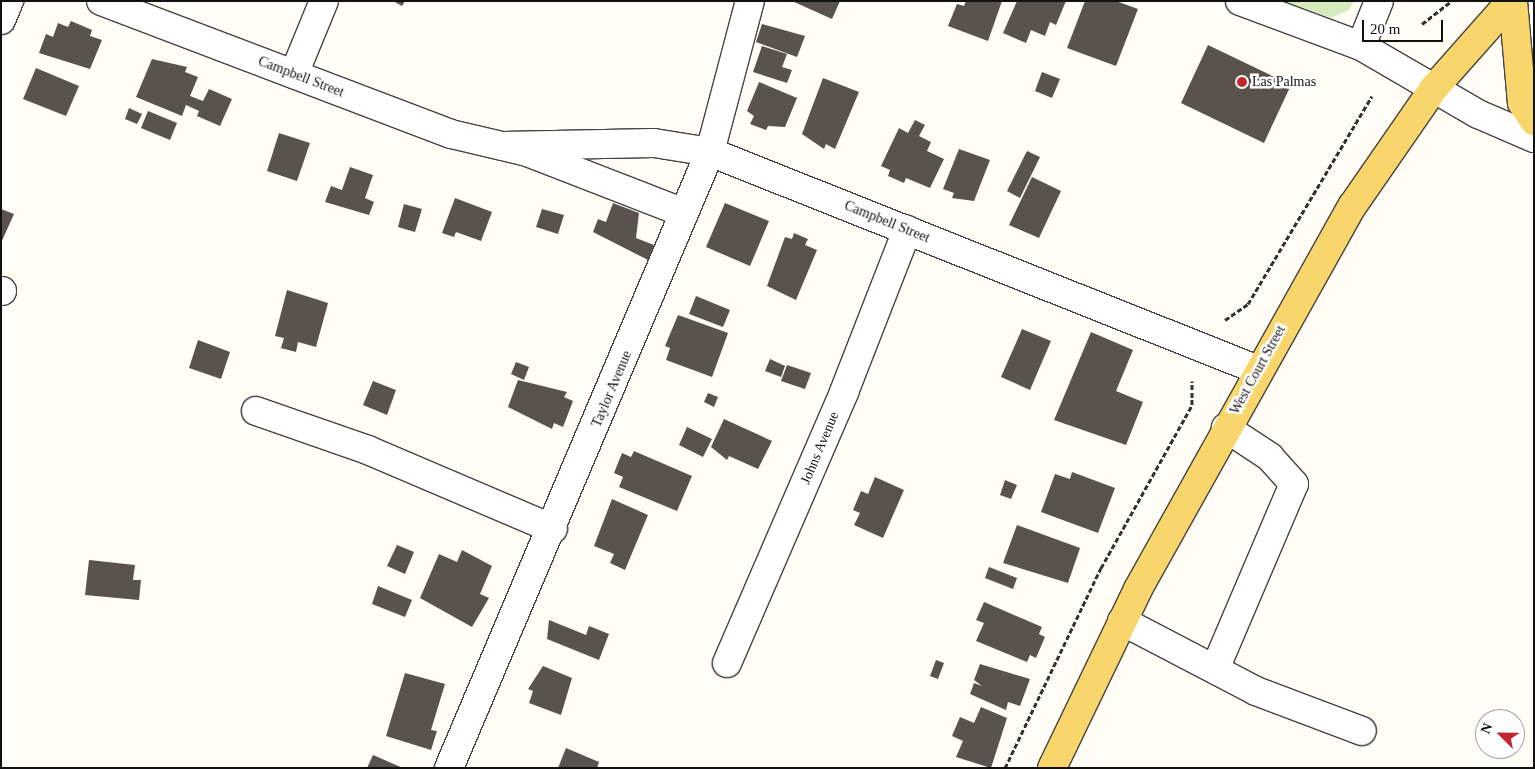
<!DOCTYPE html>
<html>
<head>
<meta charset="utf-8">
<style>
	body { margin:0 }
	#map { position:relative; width:1535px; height:769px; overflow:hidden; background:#fffdf5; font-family:Georgia,serif }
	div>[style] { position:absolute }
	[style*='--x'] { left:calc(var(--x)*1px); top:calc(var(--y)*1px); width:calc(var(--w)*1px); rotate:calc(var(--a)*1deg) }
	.green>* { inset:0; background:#d5ebbd }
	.building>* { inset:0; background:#5a524d }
	.path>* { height:3px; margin-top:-1.5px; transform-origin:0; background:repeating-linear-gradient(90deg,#333 0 5px,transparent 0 7.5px) }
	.roads { filter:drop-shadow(1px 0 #444) drop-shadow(-1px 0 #444) drop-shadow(0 1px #444) drop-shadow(0 -1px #444) }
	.minor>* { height:28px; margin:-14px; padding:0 14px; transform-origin:14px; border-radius:14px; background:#fff }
	.major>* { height:28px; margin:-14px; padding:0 14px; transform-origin:14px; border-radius:14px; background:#f9d66b }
	.dots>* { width:14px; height:14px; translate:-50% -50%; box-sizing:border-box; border:2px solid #fff; border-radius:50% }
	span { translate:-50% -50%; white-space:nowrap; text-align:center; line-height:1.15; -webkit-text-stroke:5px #fff; paint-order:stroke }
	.street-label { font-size:14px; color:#111 }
	.poi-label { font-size:14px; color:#111 }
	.left { translate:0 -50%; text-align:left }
	.frame { position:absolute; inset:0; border:2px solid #111; pointer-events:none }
	.north { position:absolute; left:1475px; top:709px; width:50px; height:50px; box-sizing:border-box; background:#fff; border:1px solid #a0a0a0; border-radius:50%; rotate:293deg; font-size:14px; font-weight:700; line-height:20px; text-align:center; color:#111 }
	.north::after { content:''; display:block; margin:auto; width:18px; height:22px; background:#c4262e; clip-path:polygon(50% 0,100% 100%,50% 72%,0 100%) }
	.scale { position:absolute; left:1362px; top:20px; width:81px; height:22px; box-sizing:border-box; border:2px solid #111; border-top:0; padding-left:6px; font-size:15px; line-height:18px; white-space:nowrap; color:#111; -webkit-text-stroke:4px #fff; paint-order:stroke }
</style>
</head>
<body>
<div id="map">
	<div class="green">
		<div style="clip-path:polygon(1283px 1px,1354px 1px,1349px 10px,1331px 18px)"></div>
	</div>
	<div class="building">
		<div style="clip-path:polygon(393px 1px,405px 1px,402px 6px)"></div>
		<div style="clip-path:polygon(792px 1px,840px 1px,832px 19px)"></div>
		<div style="clip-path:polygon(966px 1px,1002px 1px,988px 41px,948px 26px,957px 4px,964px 6px)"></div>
		<div style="clip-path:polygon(1017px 1px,1066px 1px,1056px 25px,1050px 22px,1045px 36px,1031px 30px,1026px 43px,1003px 33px)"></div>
		<div style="clip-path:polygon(1085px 1px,1116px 1px,1138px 9px,1116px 66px,1067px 48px)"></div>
		<div style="clip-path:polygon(71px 21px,92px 30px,90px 36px,102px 40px,90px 69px,39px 53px,46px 34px,53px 37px,58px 23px,68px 27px)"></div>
		<div style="clip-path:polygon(762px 24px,805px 36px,797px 57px,756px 42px)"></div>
		<div style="clip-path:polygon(1208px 45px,1291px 85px,1264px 143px,1181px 103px)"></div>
		<div style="clip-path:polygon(762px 46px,787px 54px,782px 67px,792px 70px,787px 83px,753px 72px)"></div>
		<div style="clip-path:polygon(152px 59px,187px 67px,185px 72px,198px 77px,190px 96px,203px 101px,209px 89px,232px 99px,220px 126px,197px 116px,199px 111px,186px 105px,182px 116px,136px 97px)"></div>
		<div style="clip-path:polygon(36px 68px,79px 86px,66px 116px,23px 99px)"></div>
		<div style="clip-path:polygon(1042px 72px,1060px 79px,1052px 98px,1035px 91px)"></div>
		<div style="clip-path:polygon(823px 78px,859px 92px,835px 149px,826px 144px,824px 149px,802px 134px)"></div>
		<div style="clip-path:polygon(759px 82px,797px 98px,785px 127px,768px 126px,766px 130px,750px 124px,754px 116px,747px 111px)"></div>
		<div style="clip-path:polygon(129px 108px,142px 114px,137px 124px,125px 119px)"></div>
		<div style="clip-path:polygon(148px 111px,177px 123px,170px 140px,141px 128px)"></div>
		<div style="clip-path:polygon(915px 120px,925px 125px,919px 136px,931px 142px,927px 151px,944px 159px,930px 188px,906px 178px,904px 183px,888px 176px,890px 170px,881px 166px,899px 128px,908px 133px)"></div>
		<div style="clip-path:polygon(279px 133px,310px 143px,297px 181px,267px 171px)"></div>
		<div style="clip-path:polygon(959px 149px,990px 160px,974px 201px,952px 198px,954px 193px,943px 189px)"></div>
		<div style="clip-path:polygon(1027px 151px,1040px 157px,1020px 198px,1007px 191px)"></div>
		<div style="clip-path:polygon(350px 167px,373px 175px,365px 198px,374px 202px,369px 215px,325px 202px,331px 186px,342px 190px)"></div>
		<div style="clip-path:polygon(1032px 177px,1061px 191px,1039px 238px,1009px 225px)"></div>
		<div style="clip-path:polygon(455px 198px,492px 212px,481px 241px,456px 232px,454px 237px,442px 233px)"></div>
		<div style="clip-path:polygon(613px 203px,639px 213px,636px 238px,654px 245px,648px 260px,593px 232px,598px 219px,606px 222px)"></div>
		<div style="clip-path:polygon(725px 203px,769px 221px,750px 266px,706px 247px)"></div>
		<div style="clip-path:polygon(404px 204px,422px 209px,415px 232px,398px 227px)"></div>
		<div style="clip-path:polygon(1px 209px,14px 214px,1px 243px)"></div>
		<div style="clip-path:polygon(542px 209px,564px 215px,558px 234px,536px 227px)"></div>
		<div style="clip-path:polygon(794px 233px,808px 239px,805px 245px,817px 250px,796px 300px,767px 286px,785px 237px,792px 239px)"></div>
		<div style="clip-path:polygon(287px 290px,328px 303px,316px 347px,298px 342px,296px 352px,281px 348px,284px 338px,275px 336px)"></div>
		<div style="clip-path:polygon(696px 296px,730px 310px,723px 327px,689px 314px)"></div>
		<div style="clip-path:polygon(678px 315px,728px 333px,712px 377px,666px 360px,670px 348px,665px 346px)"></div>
		<div style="clip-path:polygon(1022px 329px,1051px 341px,1030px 390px,1001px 377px)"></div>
		<div style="clip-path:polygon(1091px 332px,1133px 350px,1116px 391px,1143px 402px,1126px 445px,1054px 420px)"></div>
		<div style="clip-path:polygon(198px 340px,230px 352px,221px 379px,189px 368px)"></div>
		<div style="clip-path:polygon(770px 359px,785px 366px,781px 377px,765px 371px)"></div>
		<div style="clip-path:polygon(516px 362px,529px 367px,524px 380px,511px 374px)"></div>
		<div style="clip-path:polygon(787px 365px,811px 373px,805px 389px,781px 381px)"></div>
		<div style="clip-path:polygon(518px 380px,567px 392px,564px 397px,573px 401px,563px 427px,554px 423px,552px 429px,508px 407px)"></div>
		<div style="clip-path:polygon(373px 381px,396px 390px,387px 415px,363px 405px)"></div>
		<div style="clip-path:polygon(708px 393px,718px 397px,714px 407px,704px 402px)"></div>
		<div style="clip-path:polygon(724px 419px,772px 441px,758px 469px,729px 456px,727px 460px,711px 447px)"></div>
		<div style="clip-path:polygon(687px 427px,712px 439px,703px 457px,679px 445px)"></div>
		<div style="clip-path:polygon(634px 451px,692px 476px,677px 511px,619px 487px,623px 477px,614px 473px,622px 453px,631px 457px)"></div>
		<div style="clip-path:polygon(1072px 472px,1115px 488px,1098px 533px,1041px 512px,1055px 474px,1070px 479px)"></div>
		<div style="clip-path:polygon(875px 477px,904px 490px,883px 538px,854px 525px,860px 513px,853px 510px,861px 491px,868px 494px)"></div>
		<div style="clip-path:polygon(1005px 480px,1017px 485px,1011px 499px,1000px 495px)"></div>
		<div style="clip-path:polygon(612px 499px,648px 515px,625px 570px,610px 563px,614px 554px,594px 546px)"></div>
		<div style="clip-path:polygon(1017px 525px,1080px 548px,1068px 583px,1003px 563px)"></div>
		<div style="clip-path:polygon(397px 545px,414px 552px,405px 574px,387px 566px)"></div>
		<div style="clip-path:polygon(462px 550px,492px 566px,480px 594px,489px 598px,472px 627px,420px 598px,439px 554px,457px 562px)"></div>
		<div style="clip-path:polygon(89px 560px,135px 565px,133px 580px,141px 580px,139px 600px,85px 595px)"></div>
		<div style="clip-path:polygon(989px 567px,1017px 578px,1013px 589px,985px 578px)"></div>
		<div style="clip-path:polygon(378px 586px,412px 600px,405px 617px,372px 604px)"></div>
		<div style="clip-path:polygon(984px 602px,1042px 627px,1039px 634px,1045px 637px,1036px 658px,1030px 655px,1027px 662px,976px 641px,984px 623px,976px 620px)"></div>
		<div style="clip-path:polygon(549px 620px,586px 635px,589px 626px,609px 634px,599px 660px,547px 639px)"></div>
		<div style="clip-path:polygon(936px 660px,944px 663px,938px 679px,930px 676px)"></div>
		<div style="clip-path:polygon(980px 664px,1030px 679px,1020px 706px,1008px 702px,1006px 710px,970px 694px,974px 683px,982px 686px,974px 680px)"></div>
		<div style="clip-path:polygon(543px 666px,572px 678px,561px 715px,529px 703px,533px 691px,528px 689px)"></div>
		<div style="clip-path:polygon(405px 673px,445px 684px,431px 730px,437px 731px,431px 750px,386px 736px)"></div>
		<div style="clip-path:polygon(981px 707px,1007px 718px,991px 768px,956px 757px,963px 741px,952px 736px,960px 717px,974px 723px)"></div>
		<div style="clip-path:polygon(566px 748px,599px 762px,597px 768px,558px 768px)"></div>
		<div style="clip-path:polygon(373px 755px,403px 768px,367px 768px)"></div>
	</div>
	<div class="path">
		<div style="--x:1422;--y:24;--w:37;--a:-38"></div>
		<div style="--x:1225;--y:320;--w:28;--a:-35"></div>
		<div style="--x:1248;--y:304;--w:242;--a:-59.2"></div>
		<div style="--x:1005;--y:768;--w:222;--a:-64.4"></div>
		<div style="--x:1101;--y:568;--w:187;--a:-60.8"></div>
		<div style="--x:1192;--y:405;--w:24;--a:-90"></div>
	</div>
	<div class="roads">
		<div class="minor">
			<div style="--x:101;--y:1;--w:374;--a:20.8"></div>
			<div style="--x:451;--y:134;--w:78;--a:13.3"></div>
			<div style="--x:527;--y:152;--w:168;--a:21.2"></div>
			<div style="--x:1240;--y:1;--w:129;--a:20.4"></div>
			<div style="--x:1361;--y:46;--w:135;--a:30.2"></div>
			<div style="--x:1478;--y:114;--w:61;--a:23.2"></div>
			<div style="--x:1;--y:20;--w:21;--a:-67"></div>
			<div style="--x:1361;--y:46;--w:48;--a:-68.2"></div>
			<div style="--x:294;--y:74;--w:79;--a:-67.7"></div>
			<div style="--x:503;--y:146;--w:151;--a:-1.1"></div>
			<div style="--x:654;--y:143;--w:57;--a:9.1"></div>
			<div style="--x:710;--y:152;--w:590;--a:21.69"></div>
			<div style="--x:1;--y:291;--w:1;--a:0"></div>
			<div style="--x:256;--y:411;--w:119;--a:19.2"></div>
			<div style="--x:368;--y:450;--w:201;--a:23.1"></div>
			<div style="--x:1122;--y:621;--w:151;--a:27.6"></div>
			<div style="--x:1256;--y:691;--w:113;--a:20.7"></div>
			<div style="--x:727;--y:663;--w:295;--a:-66.6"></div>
			<div style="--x:844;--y:392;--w:174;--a:-68.7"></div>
			<div style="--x:1215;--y:669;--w:201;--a:-66.9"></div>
			<div style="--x:1294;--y:484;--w:36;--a:-132"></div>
			<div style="--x:1270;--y:457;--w:53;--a:-146.6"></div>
			<div style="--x:449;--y:768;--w:669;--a:-67.04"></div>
			<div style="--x:710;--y:152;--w:156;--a:-75.2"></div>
		</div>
		<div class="major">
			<div style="--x:1513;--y:1;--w:102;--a:85"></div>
			<div style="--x:1522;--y:103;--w:22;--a:56"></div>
			<div style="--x:1052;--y:768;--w:199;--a:-64.3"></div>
			<div style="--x:1138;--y:589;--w:440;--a:-60.8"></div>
			<div style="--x:1353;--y:205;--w:142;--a:-55.3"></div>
			<div style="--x:1434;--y:88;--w:116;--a:-48.5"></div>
		</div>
	</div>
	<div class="dots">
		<div style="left:1242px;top:82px;background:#c4262e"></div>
	</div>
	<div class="street-label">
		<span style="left:301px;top:77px;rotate:21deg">Campbell Street</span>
		<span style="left:887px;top:222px;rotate:22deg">Campbell Street</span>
		<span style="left:1258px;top:370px;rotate:-61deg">West Court Street</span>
		<span style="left:612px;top:389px;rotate:-67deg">Taylor Avenue</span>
		<span style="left:820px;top:448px;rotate:-67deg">Johns Avenue</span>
	</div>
	<div class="poi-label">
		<span class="left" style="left:1252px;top:82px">Las Palmas</span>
	</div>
	<div class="frame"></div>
	<div class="north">N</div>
	<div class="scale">20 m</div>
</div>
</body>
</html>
